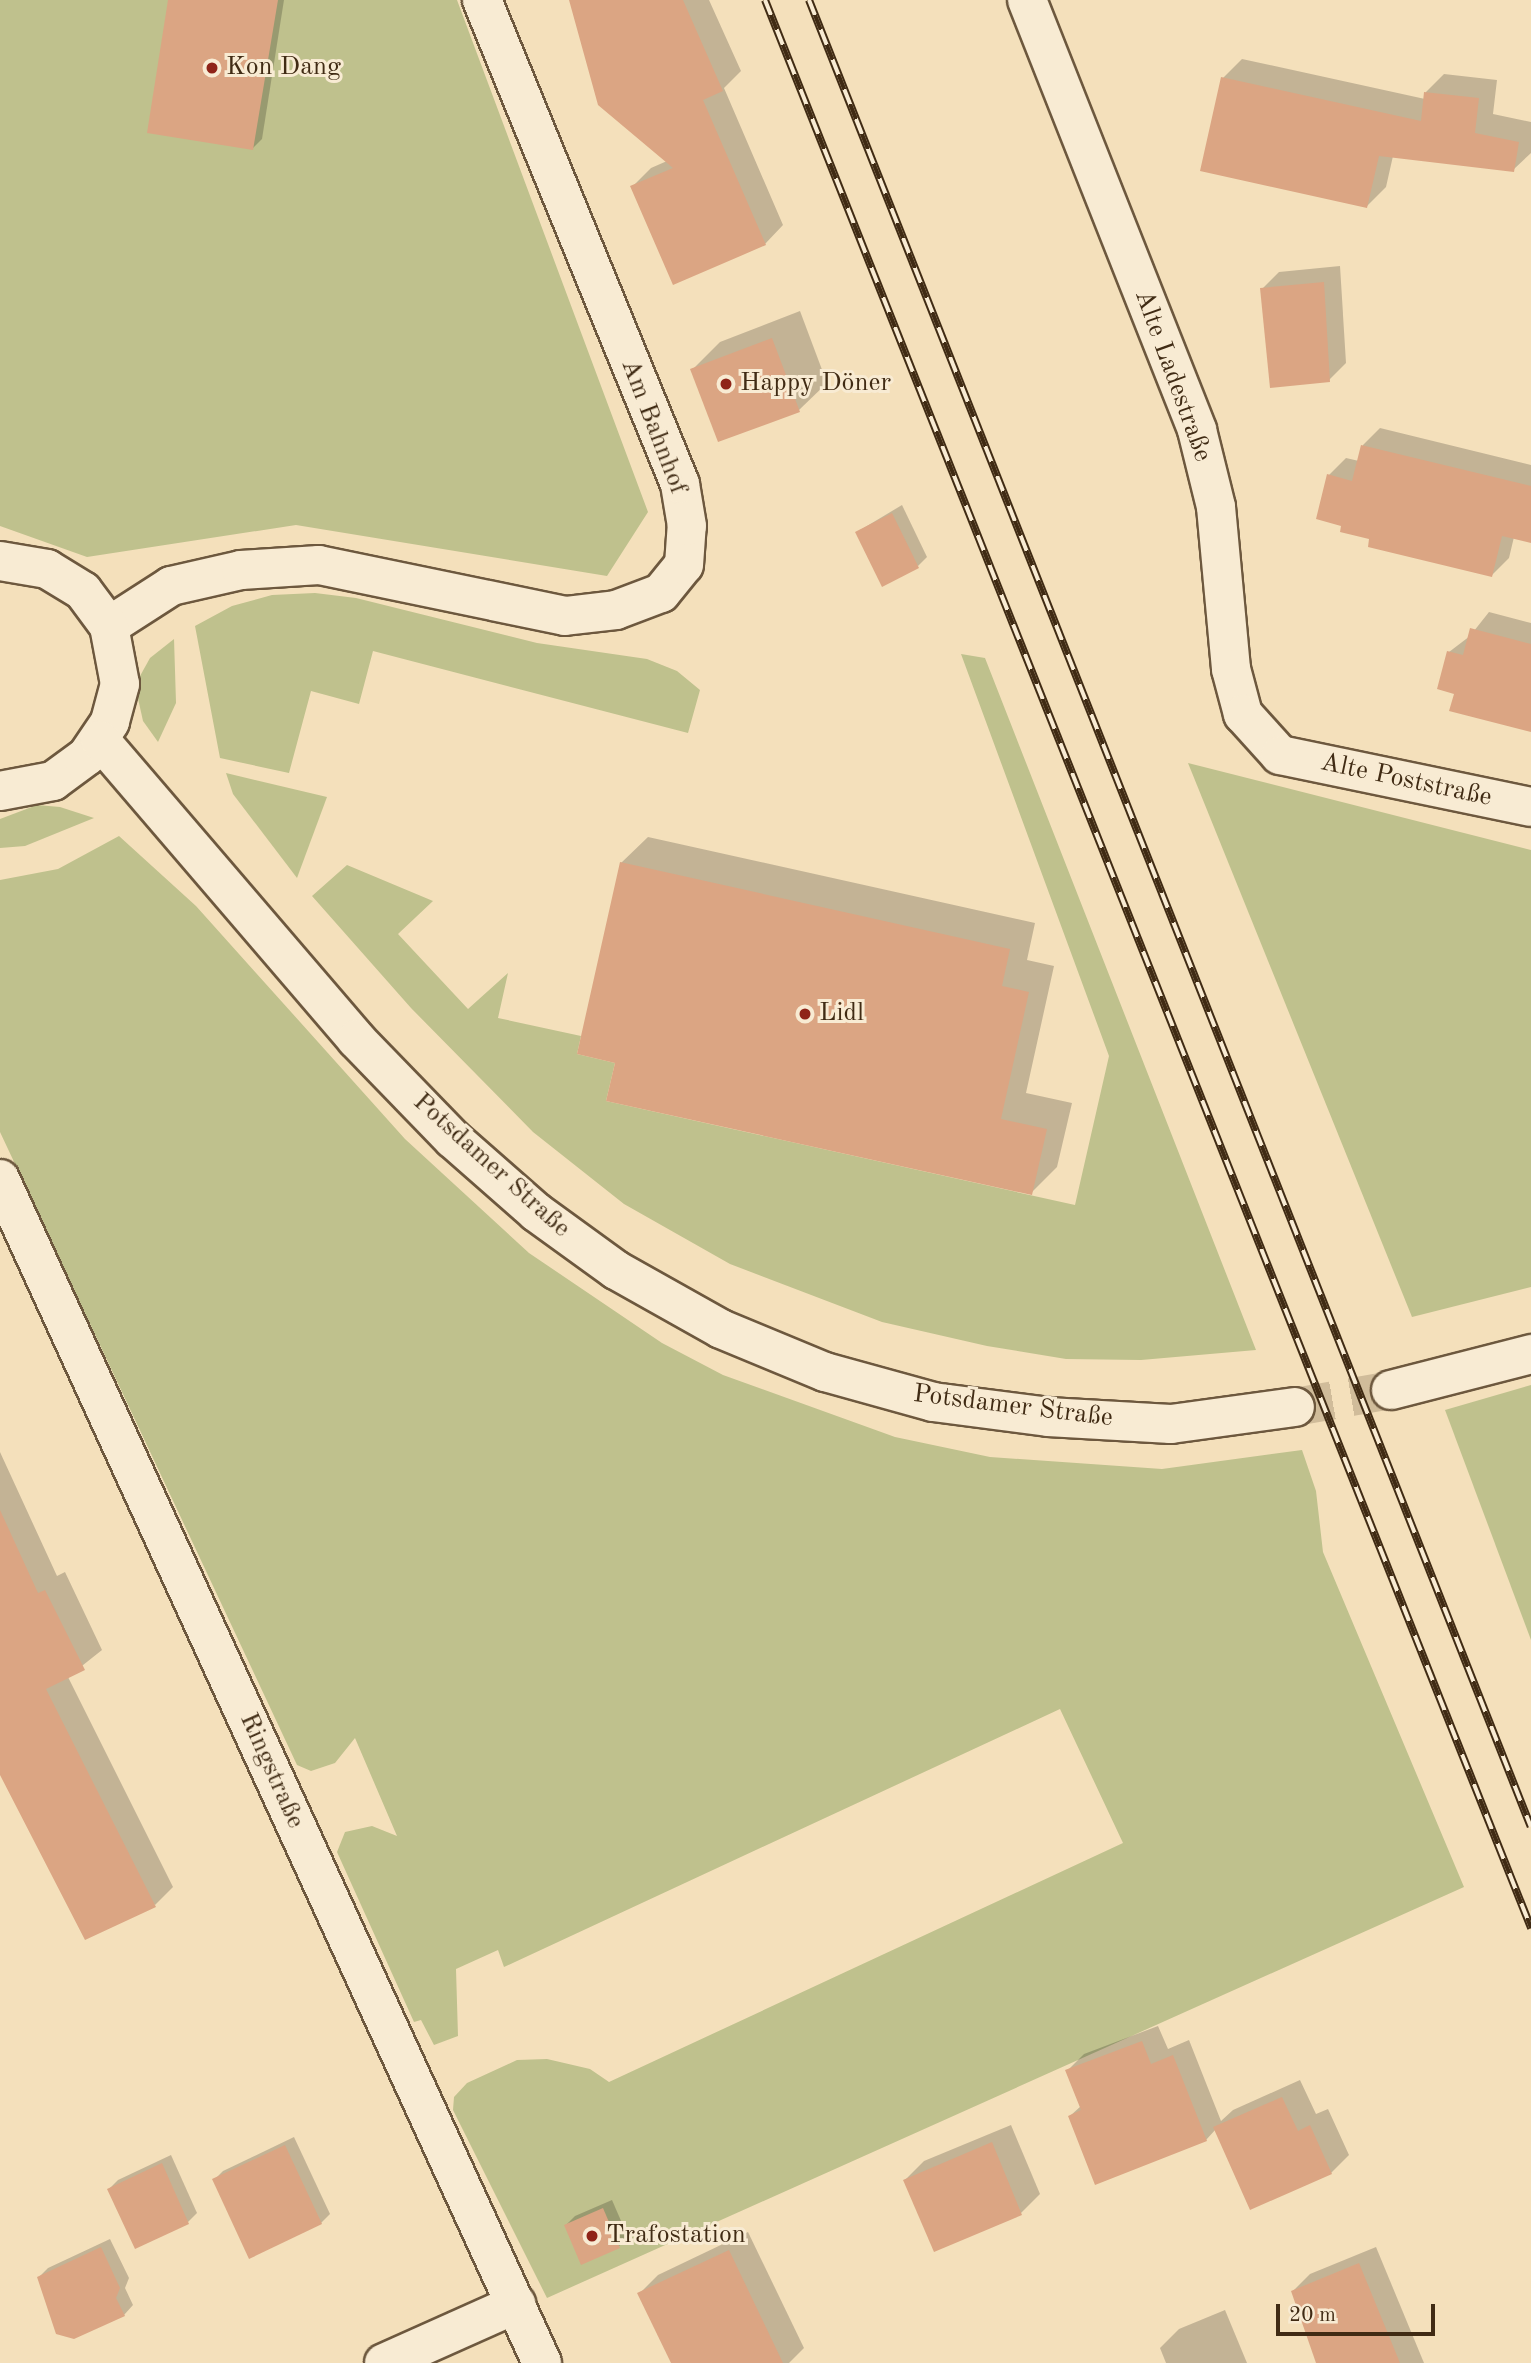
<!DOCTYPE html>
<html>
<head>
<meta charset="utf-8">
<style>
	body { margin:0 }
	#map { position:relative; width:1531px; height:2363px; overflow:hidden; background:#f4e0bb; font-family:"Old Standard TT",serif }
	div>[style] { position:absolute }
	[style*='--x'] { left:calc(var(--x)*1px); top:calc(var(--y)*1px); width:calc(var(--w)*1px); rotate:calc(var(--a)*1deg) }
	.green>* { inset:0; background:#bfc18d }
	.shadow>* { inset:0; background:#0003 }
	.building>* { inset:0; background:#dba583 }
	.secondary-tunnel>* { height:38px; margin-top:-19px; transform-origin:0; background:repeating-linear-gradient(90deg,#d0bc9a 0 38px,transparent 0 57px) }
	.roads { filter:drop-shadow(2px 0 #6d583e) drop-shadow(-2px 0 #6d583e) drop-shadow(0 2px #6d583e) drop-shadow(0 -2px #6d583e) }
	.minor>* { height:38px; margin:-19px; padding:0 19px; transform-origin:19px; border-radius:19px; background:#f8ebd3 }
	.secondary>* { height:38px; margin:-19px; padding:0 19px; transform-origin:19px; border-radius:19px; background:#f8ebd3 }
	.rail>* { height:8px; margin-top:-4px; transform-origin:0; background:repeating-linear-gradient(90deg,#f8ebd3 0 16px,#402b14 0 32px); box-sizing:border-box; border-block:2px solid #402b14 }
	.dots>* { width:19px; height:19px; translate:-50% -50%; box-sizing:border-box; border:4px solid #f8ebd3; border-radius:50% }
	span { translate:-50% -50%; white-space:nowrap; text-align:center; line-height:1.15; -webkit-text-stroke:6px #f8ebd3; paint-order:stroke }
	.poi-label { font-size:26px; color:#402b14 }
	.left { translate:0 -50%; text-align:left }
	.street-label { font-size:26px; color:#402b14 }
	.scale { position:absolute; left:1276px; top:2304px; width:159px; height:32px; box-sizing:border-box; border:4px solid #402b14; border-top:0; padding-left:9px; font-size:21px; line-height:24px; white-space:nowrap; color:#402b14; -webkit-text-stroke:5px #f8ebd3; paint-order:stroke }
</style>
</head>
<body>
<div id="map">
	<div class="green">
		<div style="clip-path:polygon(0 0,457px 0,648px 512px,607px 576px,296px 525px,87px 557px,0 526px)"></div>
		<div style="clip-path:polygon(315px 593px,356px 598px,537px 643px,647px 659px,677px 671px,700px 690px,688px 733px,373px 651px,359px 704px,311px 691px,289px 773px,220px 758px,195px 626px,232px 606px,272px 595px)"></div>
		<div style="clip-path:polygon(174px 639px,176px 703px,158px 742px,143px 721px,135px 685px,150px 658px)"></div>
		<div style="clip-path:polygon(961px 654px,985px 658px,1256px 1350px,1141px 1360px,1066px 1359px,987px 1346px,882px 1322px,730px 1264px,624px 1204px,533px 1132px,411px 1008px,312px 896px,347px 865px,433px 901px,398px 934px,468px 1009px,508px 973px,498px 1018px,581px 1036px,577px 1054px,615px 1063px,606px 1101px,1075px 1205px,1109px 1056px)"></div>
		<div style="clip-path:polygon(1188px 763px,1531px 850px,1531px 1287px,1412px 1317px)"></div>
		<div style="clip-path:polygon(226px 773px,327px 797px,297px 878px,233px 794px)"></div>
		<div style="clip-path:polygon(37px 805px,60px 807px,94px 818px,25px 846px,0 848px,0 819px)"></div>
		<div style="clip-path:polygon(119px 836px,196px 906px,405px 1139px,529px 1253px,662px 1343px,723px 1375px,895px 1437px,990px 1457px,1162px 1469px,1302px 1450px,1316px 1491px,1323px 1552px,1464px 1887px,547px 2298px,453px 2110px,454px 2097px,467px 2083px,517px 2060px,547px 2059px,590px 2069px,609px 2082px,1123px 1843px,1060px 1709px,504px 1967px,498px 1950px,456px 1969px,458px 2036px,434px 2045px,421px 2020px,414px 2022px,337px 1852px,345px 1832px,372px 1826px,397px 1836px,355px 1738px,335px 1763px,311px 1771px,297px 1765px,0 1132px,0 880px,58px 869px)"></div>
		<div style="clip-path:polygon(1531px 1385px,1531px 1640px,1445px 1410px)"></div>
	</div>
	<div class="shadow">
		<div style="clip-path:polygon(170px 0,284px 0,262px 139px,253px 148px)"></div>
		<div style="clip-path:polygon(571px 0,709px 0,741px 71px,724px 88px,783px 225px,765px 244px,632px 187px,651px 168px,667px 161px)"></div>
		<div style="clip-path:polygon(1242px 59px,1425px 99px,1426px 92px,1444px 74px,1497px 80px,1493px 114px,1531px 122px,1531px 153px,1513px 170px,1393px 156px,1386px 187px,1367px 206px,1223px 78px)"></div>
		<div style="clip-path:polygon(1340px 266px,1346px 363px,1329px 380px,1262px 289px,1279px 272px)"></div>
		<div style="clip-path:polygon(800px 311px,827px 383px,799px 410px,692px 370px,720px 342px)"></div>
		<div style="clip-path:polygon(1380px 428px,1531px 465px,1531px 541px,1514px 537px,1509px 558px,1492px 575px,1343px 524px,1329px 475px,1346px 458px,1359px 461px,1363px 445px)"></div>
		<div style="clip-path:polygon(902px 505px,927px 557px,918px 566px,857px 532px)"></div>
		<div style="clip-path:polygon(1489px 612px,1531px 623px,1531px 730px,1456px 692px,1449px 652px,1470px 636px)"></div>
		<div style="clip-path:polygon(648px 837px,1035px 923px,1027px 960px,1054px 966px,1026px 1093px,1072px 1103px,1057px 1167px,1031px 1193px,617px 1061px,621px 863px)"></div>
		<div style="clip-path:polygon(0 1452px,57px 1576px,65px 1572px,102px 1650px,68px 1677px,173px 1887px,155px 1905px,0 1765px)"></div>
		<div style="clip-path:polygon(1158px 2026px,1168px 2049px,1189px 2040px,1221px 2121px,1233px 2110px,1300px 2080px,1316px 2114px,1328px 2109px,1349px 2155px,1331px 2173px,1216px 2129px,1206px 2140px,1070px 2116px,1081px 2106px,1067px 2071px,1084px 2054px)"></div>
		<div style="clip-path:polygon(1011px 2125px,1040px 2194px,1021px 2213px,935px 2250px,905px 2180px,924px 2161px)"></div>
		<div style="clip-path:polygon(294px 2137px,330px 2214px,321px 2223px,214px 2180px,223px 2171px)"></div>
		<div style="clip-path:polygon(171px 2155px,197px 2213px,188px 2222px,109px 2189px,118px 2180px)"></div>
		<div style="clip-path:polygon(612px 2200px,628px 2237px,619px 2246px,582px 2263px,566px 2225px,575px 2216px)"></div>
		<div style="clip-path:polygon(748px 2232px,804px 2348px,789px 2363px,673px 2363px,640px 2293px,658px 2275px)"></div>
		<div style="clip-path:polygon(110px 2239px,129px 2278px,125px 2288px,133px 2305px,124px 2315px,39px 2277px,48px 2268px)"></div>
		<div style="clip-path:polygon(1376px 2247px,1424px 2363px,1318px 2363px,1293px 2291px,1310px 2274px)"></div>
		<div style="clip-path:polygon(1225px 2310px,1247px 2363px,1166px 2363px,1160px 2348px,1179px 2329px)"></div>
	</div>
	<div class="building">
		<div style="clip-path:polygon(168px 0,278px 0,253px 150px,147px 133px)"></div>
		<div style="clip-path:polygon(569px 0,683px 0,723px 91px,703px 100px,766px 245px,673px 285px,630px 186px,673px 168px,598px 105px)"></div>
		<div style="clip-path:polygon(1221px 77px,1421px 121px,1424px 92px,1479px 98px,1475px 133px,1519px 142px,1514px 172px,1379px 156px,1367px 208px,1200px 171px)"></div>
		<div style="clip-path:polygon(1324px 282px,1330px 382px,1270px 388px,1260px 288px)"></div>
		<div style="clip-path:polygon(772px 338px,800px 412px,718px 442px,690px 369px)"></div>
		<div style="clip-path:polygon(1361px 445px,1531px 486px,1531px 543px,1502px 536px,1492px 577px,1368px 547px,1369px 539px,1340px 532px,1341px 526px,1316px 519px,1327px 474px,1352px 481px)"></div>
		<div style="clip-path:polygon(892px 513px,919px 568px,882px 587px,855px 532px)"></div>
		<div style="clip-path:polygon(1470px 628px,1531px 644px,1531px 732px,1449px 711px,1454px 694px,1437px 689px,1447px 651px,1463px 655px)"></div>
		<div style="clip-path:polygon(620px 862px,1010px 949px,1002px 986px,1029px 992px,1001px 1119px,1047px 1129px,1032px 1195px,606px 1101px,615px 1063px,577px 1054px)"></div>
		<div style="clip-path:polygon(0 1510px,38px 1593px,45px 1590px,85px 1670px,46px 1689px,156px 1907px,85px 1940px,0 1775px)"></div>
		<div style="clip-path:polygon(1142px 2041px,1151px 2064px,1173px 2055px,1207px 2141px,1095px 2185px,1068px 2116px,1081px 2110px,1065px 2070px)"></div>
		<div style="clip-path:polygon(1282px 2097px,1298px 2131px,1310px 2125px,1332px 2174px,1250px 2210px,1213px 2127px)"></div>
		<div style="clip-path:polygon(992px 2142px,1022px 2215px,934px 2252px,903px 2180px)"></div>
		<div style="clip-path:polygon(285px 2145px,322px 2224px,249px 2259px,212px 2179px)"></div>
		<div style="clip-path:polygon(162px 2163px,189px 2224px,135px 2249px,107px 2189px)"></div>
		<div style="clip-path:polygon(603px 2208px,620px 2248px,581px 2265px,564px 2225px)"></div>
		<div style="clip-path:polygon(101px 2247px,120px 2288px,116px 2298px,125px 2316px,74px 2339px,56px 2334px,37px 2277px)"></div>
		<div style="clip-path:polygon(729px 2250px,783px 2363px,671px 2363px,637px 2293px)"></div>
		<div style="clip-path:polygon(1359px 2263px,1400px 2363px,1316px 2363px,1291px 2291px)"></div>
	</div>
	<div class="secondary-tunnel">
		<div style="--x:1295;--y:1407;--w:97;--a:-10"></div>
	</div>
	<div class="roads">
		<div class="minor">
			<div style="--x:1027;--y:0;--w:462;--a:68.4"></div>
			<div style="--x:1197;--y:430;--w:79;--a:76.1"></div>
			<div style="--x:1216;--y:507;--w:163;--a:84.7"></div>
			<div style="--x:1231;--y:669;--w:47;--a:75.1"></div>
			<div style="--x:1243;--y:714;--w:55;--a:47.9"></div>
			<div style="--x:1280;--y:755;--w:256;--a:11.7"></div>
			<div style="--x:109;--y:626;--w:74;--a:-32.8"></div>
			<div style="--x:171;--y:586;--w:72;--a:-12.9"></div>
			<div style="--x:241;--y:570;--w:78;--a:-3.7"></div>
			<div style="--x:319;--y:565;--w:251;--a:11.7"></div>
			<div style="--x:565;--y:616;--w:51;--a:-6.7"></div>
			<div style="--x:616;--y:610;--w:48;--a:-20.7"></div>
			<div style="--x:661;--y:593;--w:36;--a:-51"></div>
			<div style="--x:684;--y:565;--w:39;--a:-86"></div>
			<div style="--x:687;--y:526;--w:43;--a:-99.5"></div>
			<div style="--x:680;--y:484;--w:523;--a:-112.25"></div>
			<div style="--x:384;--y:2363;--w:145;--a:-24.1"></div>
		</div>
		<div class="secondary">
			<div style="--x:0;--y:561;--w:48;--a:9.7"></div>
			<div style="--x:47;--y:569;--w:42;--a:31.4"></div>
			<div style="--x:83;--y:591;--w:44;--a:53.4"></div>
			<div style="--x:109;--y:626;--w:59;--a:79.3"></div>
			<div style="--x:120;--y:684;--w:39;--a:105"></div>
			<div style="--x:110;--y:722;--w:41;--a:124.1"></div>
			<div style="--x:87;--y:756;--w:42;--a:143.7"></div>
			<div style="--x:53;--y:781;--w:54;--a:169.3"></div>
			<div style="--x:100;--y:740;--w:394;--a:49.4"></div>
			<div style="--x:356;--y:1039;--w:139;--a:45.9"></div>
			<div style="--x:453;--y:1139;--w:111;--a:41.3"></div>
			<div style="--x:536;--y:1212;--w:99;--a:35.9"></div>
			<div style="--x:616;--y:1270;--w:120;--a:29.3"></div>
			<div style="--x:721;--y:1329;--w:113;--a:22.5"></div>
			<div style="--x:825;--y:1372;--w:112;--a:15.5"></div>
			<div style="--x:933;--y:1402;--w:116;--a:7.4"></div>
			<div style="--x:1048;--y:1417;--w:123;--a:3.3"></div>
			<div style="--x:1171;--y:1424;--w:125;--a:-7.8"></div>
			<div style="--x:0;--y:1179;--w:1302;--a:65.4"></div>
			<div style="--x:1391;--y:1390;--w:145;--a:-14.4"></div>
		</div>
	</div>
	<div class="rail">
		<div style="--x:765;--y:0;--w:2075;--a:68.33"></div>
		<div style="--x:809;--y:0;--w:1964;--a:68.44"></div>
	</div>
	<div class="dots">
		<div style="left:212px;top:68px;background:#8f2418"></div>
		<div style="left:726px;top:384px;background:#8f2418"></div>
		<div style="left:805px;top:1014px;background:#8f2418"></div>
		<div style="left:592px;top:2236px;background:#8f2418"></div>
	</div>
	<div class="poi-label">
		<span class="left" style="left:226px;top:68px">Kon Dang</span>
		<span class="left" style="left:740px;top:384px">Happy Döner</span>
		<span class="left" style="left:819px;top:1014px">Lidl</span>
		<span class="left" style="left:606px;top:2236px">Trafostation</span>
	</div>
	<div class="street-label">
		<span style="left:1172px;top:376px;rotate:70deg">Alte Ladestraße</span>
		<span style="left:653px;top:427px;rotate:69deg">Am Bahnhof</span>
		<span style="left:1406px;top:781px;rotate:12deg">Alte Poststraße</span>
		<span style="left:491px;top:1166px;rotate:42deg">Potsdamer Straße</span>
		<span style="left:1013px;top:1407px;rotate:7deg">Potsdamer Straße</span>
		<span style="left:271px;top:1771px;rotate:66deg">Ringstraße</span>
	</div>
	<div class="scale">20 m</div>
</div>
</body>
</html>
